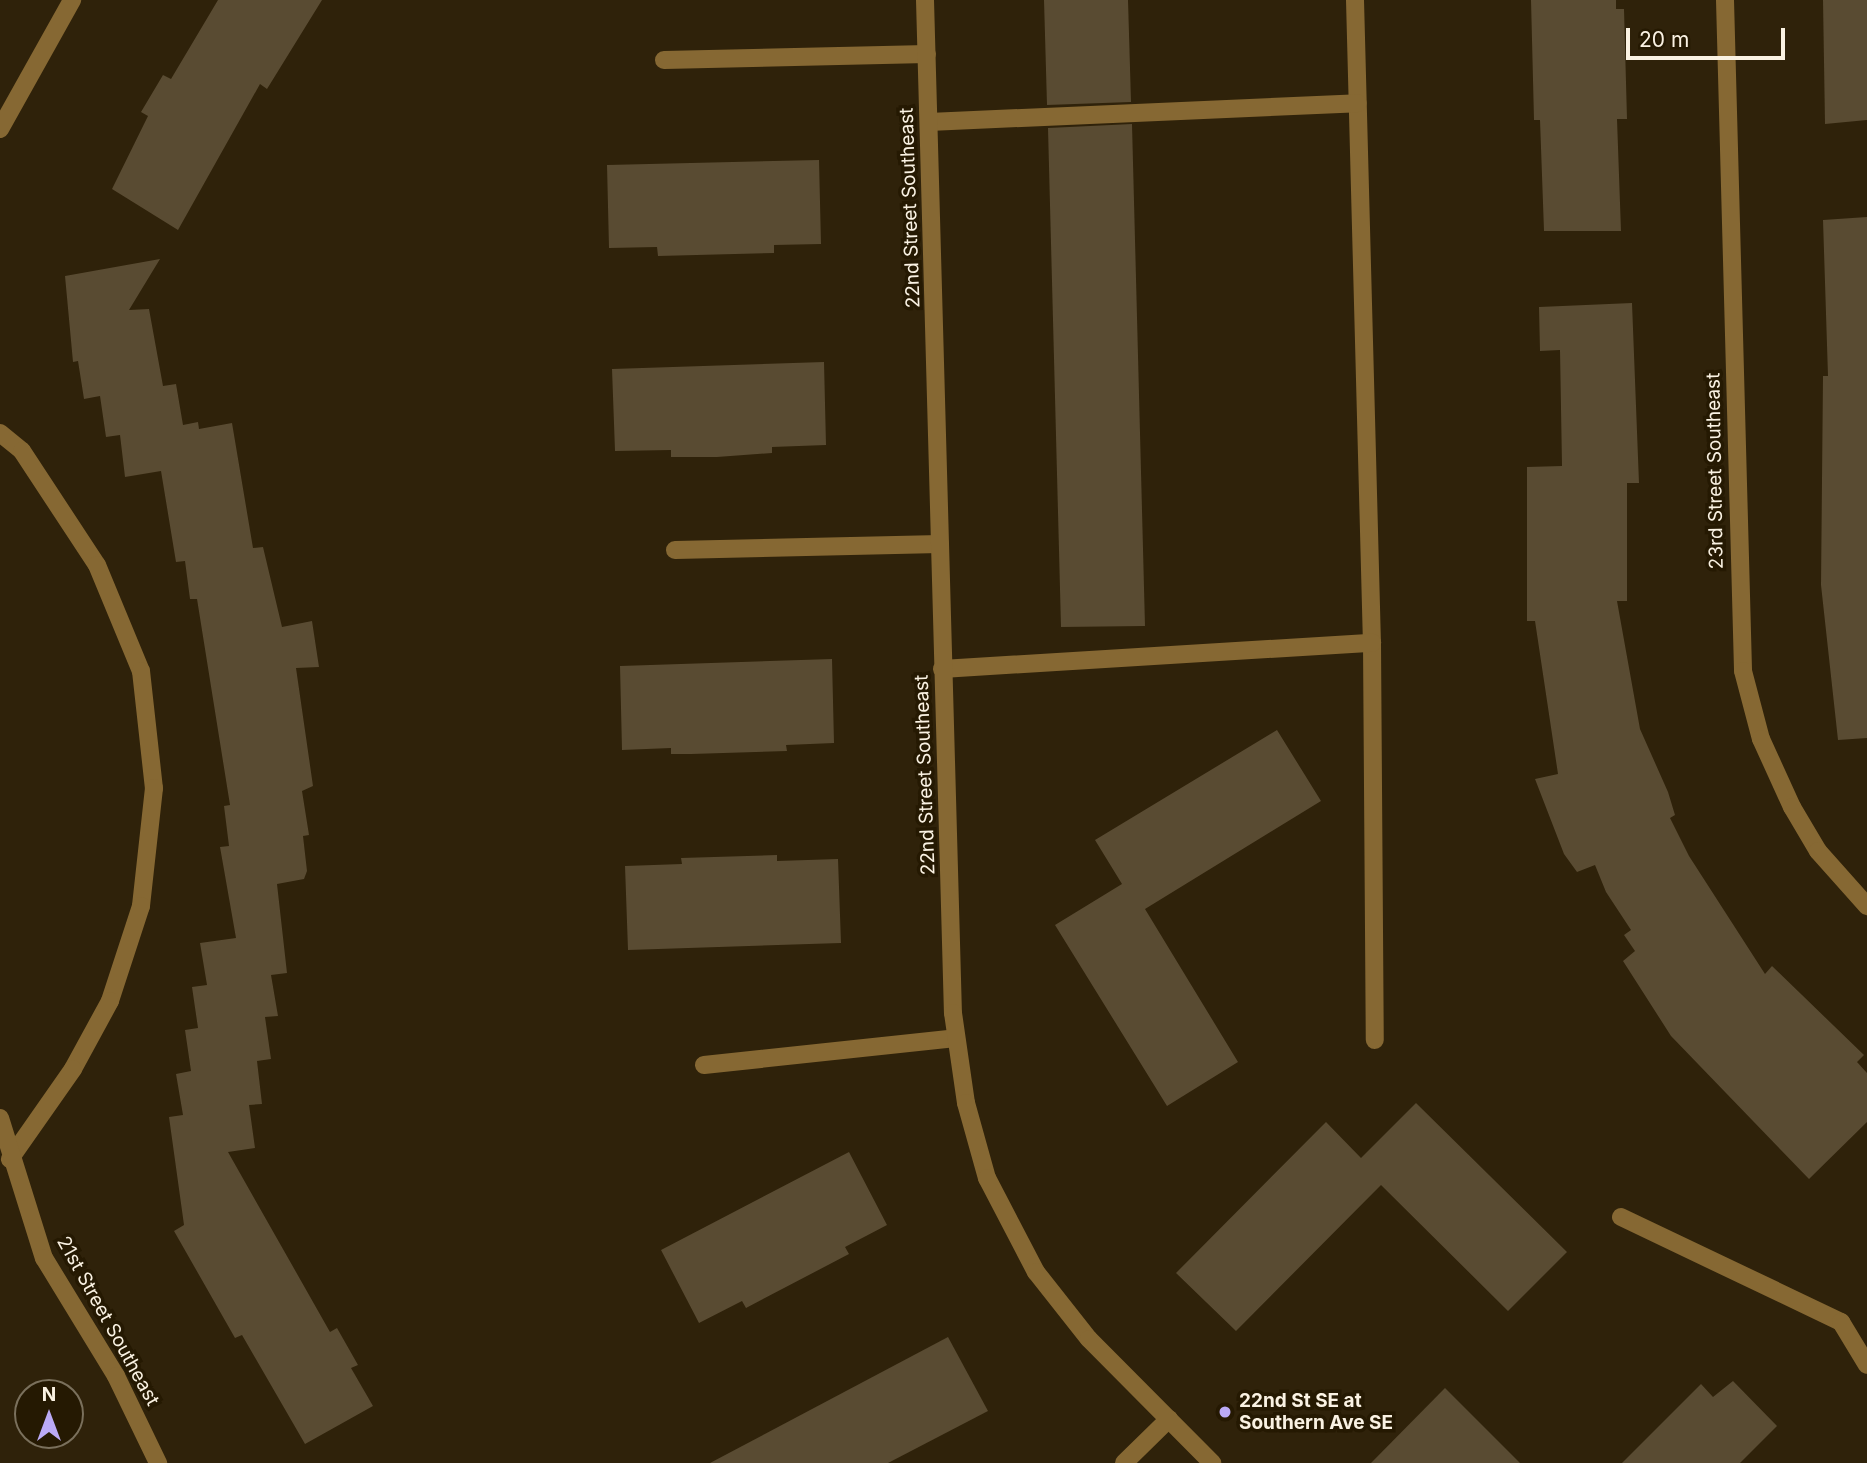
<!DOCTYPE html>
<html>
<head>
<meta charset="utf-8">
<style>
	body { margin:0 }
	#map { position:relative; width:1867px; height:1463px; overflow:hidden; background:#2f220a; font-family:Inter,sans-serif }
	div>[style] { position:absolute }
	[style*='--x'] { left:calc(var(--x)*1px); top:calc(var(--y)*1px); width:calc(var(--w)*1px); rotate:calc(var(--a)*1deg) }
	.building>* { inset:0; background:#594b32 }
	.service>* { height:18px; margin:-9px; padding:0 9px; transform-origin:9px; border-radius:9px; background:#866833 }
	.minor>* { height:18px; margin:-9px; padding:0 9px; transform-origin:9px; border-radius:9px; background:#866833 }
	.dots>* { width:19px; height:19px; translate:-50% -50%; box-sizing:border-box; border:4px solid #251902; border-radius:50% }
	span { translate:-50% -50%; white-space:nowrap; text-align:center; line-height:1.15; -webkit-text-stroke:7px #251902; paint-order:stroke }
	.street-label { font-size:19px; color:#faf2e3 }
	.poi-label { font-size:19px; color:#faf2e3; font-weight:700 }
	.left { translate:0 -50%; text-align:left }
	.north { position:absolute; left:14px; top:1379px; width:70px; height:70px; box-sizing:border-box; background:#251902; border:2px solid #7a705c; border-radius:50%; rotate:0deg; font-size:19px; font-weight:700; line-height:28px; text-align:center; color:#faf2e3 }
	.north::after { content:''; display:block; margin:auto; width:24px; height:32px; background:#bbaaf6; clip-path:polygon(50% 0,100% 100%,50% 72%,0 100%) }
	.scale { position:absolute; left:1626px; top:28px; width:159px; height:32px; box-sizing:border-box; border:4px solid #faf2e3; border-top:0; padding-left:9px; font-size:21px; line-height:24px; white-space:nowrap; color:#faf2e3; -webkit-text-stroke:5px #251902; paint-order:stroke }
</style>
</head>
<body>
<div id="map">
	<div class="building">
		<div style="clip-path:polygon(218px 0,322px 0,267px 89px,260px 84px,178px 230px,112px 189px,148px 116px,141px 112px,163px 75px,171px 79px)"></div>
		<div style="clip-path:polygon(1044px 0,1128px 0,1131px 102px,1047px 105px)"></div>
		<div style="clip-path:polygon(1531px 0,1616px 0,1616px 9px,1624px 9px,1627px 119px,1617px 119px,1621px 231px,1544px 231px,1540px 120px,1534px 120px)"></div>
		<div style="clip-path:polygon(1823px 0,1867px 0,1867px 120px,1825px 124px)"></div>
		<div style="clip-path:polygon(1132px 124px,1145px 626px,1061px 627px,1048px 128px)"></div>
		<div style="clip-path:polygon(819px 160px,821px 244px,774px 245px,774px 253px,658px 256px,657px 247px,609px 248px,607px 165px)"></div>
		<div style="clip-path:polygon(1867px 217px,1867px 738px,1838px 740px,1821px 585px,1823px 376px,1828px 376px,1823px 220px)"></div>
		<div style="clip-path:polygon(160px 259px,129px 310px,149px 309px,163px 386px,176px 384px,183px 425px,198px 422px,199px 429px,232px 423px,253px 548px,263px 547px,282px 627px,312px 621px,319px 667px,296px 668px,313px 786px,302px 791px,309px 835px,303px 836px,307px 871px,304px 879px,277px 884px,287px 973px,271px 975px,278px 1016px,265px 1017px,271px 1059px,257px 1061px,262px 1104px,249px 1105px,255px 1148px,228px 1152px,330px 1332px,337px 1328px,358px 1365px,351px 1368px,373px 1406px,305px 1444px,242px 1335px,235px 1338px,174px 1231px,184px 1225px,169px 1117px,183px 1115px,176px 1074px,191px 1071px,185px 1030px,198px 1028px,192px 987px,207px 985px,200px 943px,236px 938px,220px 847px,229px 846px,224px 806px,230px 805px,197px 599px,190px 599px,185px 561px,176px 562px,161px 471px,125px 477px,120px 435px,106px 437px,100px 396px,84px 399px,78px 361px,73px 362px,65px 276px)"></div>
		<div style="clip-path:polygon(1632px 303px,1639px 483px,1627px 483px,1627px 601px,1617px 601px,1640px 729px,1668px 792px,1675px 815px,1670px 818px,1689px 856px,1765px 974px,1772px 966px,1864px 1055px,1857px 1062px,1867px 1073px,1867px 1122px,1809px 1179px,1671px 1036px,1623px 961px,1635px 951px,1624px 935px,1631px 930px,1606px 892px,1595px 865px,1577px 872px,1564px 854px,1535px 779px,1558px 774px,1535px 621px,1527px 621px,1527px 467px,1562px 466px,1560px 350px,1540px 351px,1539px 307px)"></div>
		<div style="clip-path:polygon(824px 362px,826px 445px,772px 447px,772px 453px,717px 457px,671px 457px,671px 450px,615px 451px,612px 369px)"></div>
		<div style="clip-path:polygon(832px 659px,834px 743px,786px 745px,787px 751px,691px 754px,671px 754px,671px 748px,622px 750px,620px 666px)"></div>
		<div style="clip-path:polygon(1277px 730px,1321px 801px,1145px 909px,1238px 1062px,1167px 1106px,1055px 925px,1122px 884px,1095px 840px)"></div>
		<div style="clip-path:polygon(777px 855px,777px 861px,838px 859px,841px 943px,628px 950px,625px 866px,682px 864px,681px 858px)"></div>
		<div style="clip-path:polygon(1416px 1103px,1567px 1252px,1508px 1311px,1381px 1185px,1236px 1331px,1176px 1273px,1326px 1122px,1361px 1158px)"></div>
		<div style="clip-path:polygon(849px 1152px,887px 1225px,845px 1247px,849px 1254px,746px 1308px,742px 1301px,699px 1323px,661px 1250px)"></div>
		<div style="clip-path:polygon(948px 1337px,988px 1411px,888px 1463px,710px 1463px)"></div>
		<div style="clip-path:polygon(1733px 1381px,1777px 1426px,1740px 1463px,1622px 1463px,1701px 1384px,1713px 1397px)"></div>
		<div style="clip-path:polygon(1445px 1388px,1520px 1463px,1371px 1463px)"></div>
	</div>
	<div class="service">
		<div style="--x:1355;--y:0;--w:643;--a:88.49"></div>
		<div style="--x:1372;--y:643;--w:397;--a:89.6"></div>
		<div style="--x:664;--y:60;--w:263;--a:-1.3"></div>
		<div style="--x:929;--y:122;--w:429;--a:-2.5"></div>
		<div style="--x:0;--y:433;--w:28;--a:39"></div>
		<div style="--x:22;--y:451;--w:136;--a:56.7"></div>
		<div style="--x:97;--y:565;--w:115;--a:67.5"></div>
		<div style="--x:141;--y:671;--w:118;--a:83.7"></div>
		<div style="--x:154;--y:788;--w:119;--a:96.3"></div>
		<div style="--x:141;--y:906;--w:100;--a:108.1"></div>
		<div style="--x:110;--y:1001;--w:77;--a:118.6"></div>
		<div style="--x:73;--y:1069;--w:110;--a:125"></div>
		<div style="--x:675;--y:550;--w:265;--a:-1.3"></div>
		<div style="--x:942;--y:669;--w:431;--a:-3.5"></div>
		<div style="--x:704;--y:1065;--w:253;--a:-6.1"></div>
		<div style="--x:1621;--y:1217;--w:244;--a:25.5"></div>
		<div style="--x:1841;--y:1322;--w:50;--a:58.8"></div>
		<div style="--x:1124;--y:1463;--w:63;--a:-44.4"></div>
	</div>
	<div class="minor">
		<div style="--x:925;--y:0;--w:1013;--a:88.42"></div>
		<div style="--x:953;--y:1013;--w:91;--a:81.8"></div>
		<div style="--x:966;--y:1103;--w:78;--a:74.4"></div>
		<div style="--x:987;--y:1178;--w:106;--a:62.5"></div>
		<div style="--x:1036;--y:1272;--w:85;--a:51.7"></div>
		<div style="--x:1089;--y:1339;--w:175;--a:45.2"></div>
		<div style="--x:1725;--y:0;--w:671;--a:88.46"></div>
		<div style="--x:1743;--y:671;--w:70;--a:75.2"></div>
		<div style="--x:1761;--y:739;--w:75;--a:65.5"></div>
		<div style="--x:1792;--y:807;--w:51;--a:59.4"></div>
		<div style="--x:1818;--y:851;--w:74;--a:48.3"></div>
		<div style="--x:0;--y:129;--w:148;--a:-60.8"></div>
		<div style="--x:0;--y:1118;--w:147;--a:72.6"></div>
		<div style="--x:44;--y:1258;--w:138;--a:58.6"></div>
		<div style="--x:116;--y:1376;--w:97;--a:64.2"></div>
	</div>
	<div class="dots">
		<div style="left:1225px;top:1412px;background:#bbaaf6"></div>
	</div>
	<div class="street-label">
		<span style="left:910px;top:208px;rotate:-92deg">22nd Street Southeast</span>
		<span style="left:1715px;top:471px;rotate:-91deg">23rd Street Southeast</span>
		<span style="left:925px;top:775px;rotate:-92deg">22nd Street Southeast</span>
		<span style="left:108px;top:1321px;rotate:61deg">21st Street Southeast</span>
	</div>
	<div class="poi-label">
		<span class="left" style="left:1239px;top:1412px">22nd St SE at<br>Southern Ave SE</span>
	</div>
	<div class="north">N</div>
	<div class="scale">20 m</div>
</div>
</body>
</html>
